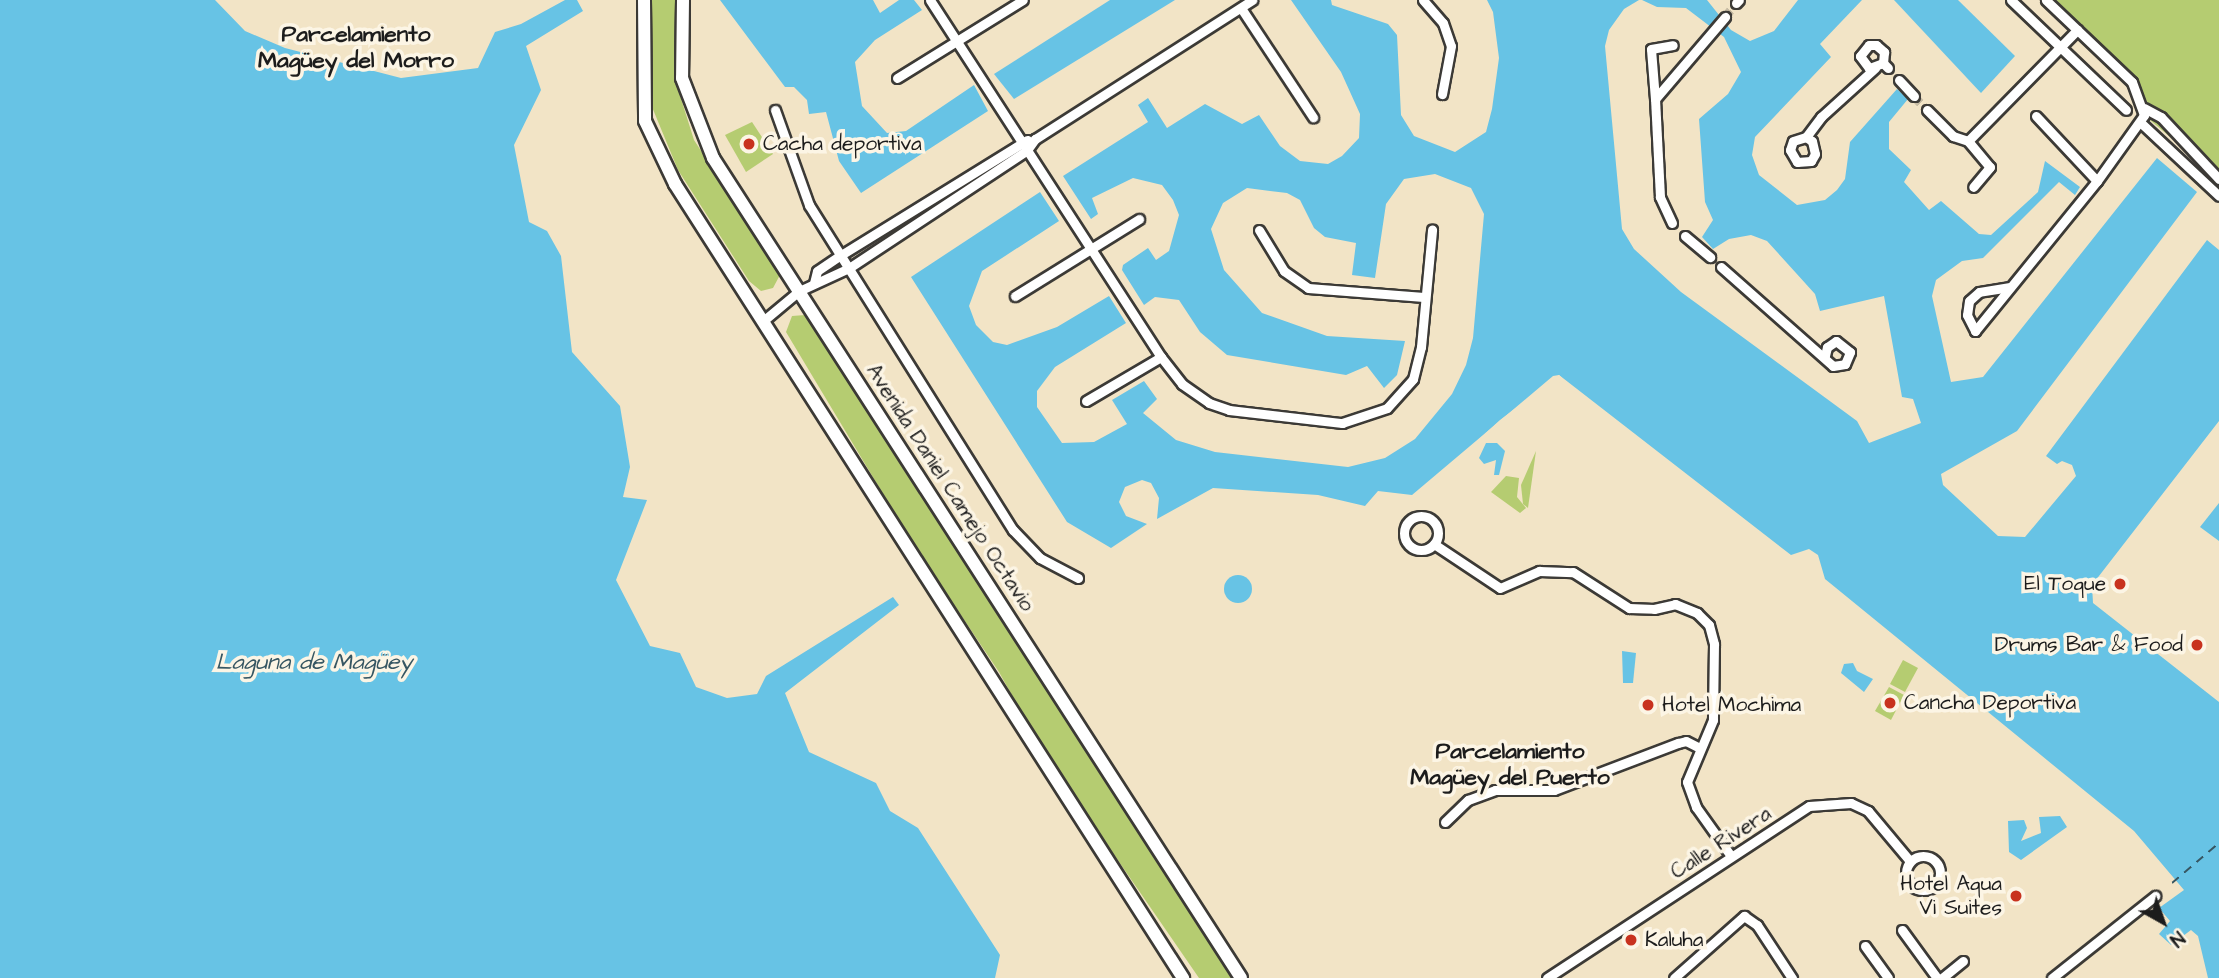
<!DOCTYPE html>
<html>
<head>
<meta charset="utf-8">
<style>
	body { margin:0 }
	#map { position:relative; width:2219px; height:978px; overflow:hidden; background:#f2e4c6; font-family:"Architects Daughter",sans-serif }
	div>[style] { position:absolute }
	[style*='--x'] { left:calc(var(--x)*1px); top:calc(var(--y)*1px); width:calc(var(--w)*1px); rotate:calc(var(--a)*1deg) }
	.green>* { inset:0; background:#b5cc71 }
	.water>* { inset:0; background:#67c3e5 }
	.round { border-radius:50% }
	.pier>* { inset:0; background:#f2e4c6 }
	.ferry>* { height:2px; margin-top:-1px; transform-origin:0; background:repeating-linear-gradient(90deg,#365662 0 9px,transparent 0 16px) }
	.minor-tunnel>* { height:9px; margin-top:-4.5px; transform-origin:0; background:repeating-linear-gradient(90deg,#c7bca4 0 9px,transparent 0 13.5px) }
	.roads { filter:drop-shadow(2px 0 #3c3a36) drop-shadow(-2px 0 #3c3a36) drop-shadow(0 2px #3c3a36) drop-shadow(0 -2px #3c3a36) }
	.minor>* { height:9px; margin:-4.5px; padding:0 4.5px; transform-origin:4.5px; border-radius:4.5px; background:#fff }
	.minor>.ring { margin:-4.5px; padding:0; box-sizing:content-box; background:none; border:9px solid #fff; border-radius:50% }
	.major>* { height:12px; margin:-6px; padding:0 6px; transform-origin:6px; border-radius:6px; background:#fff }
	.dots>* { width:19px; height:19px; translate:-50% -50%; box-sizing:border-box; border:4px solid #fcf5e5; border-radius:50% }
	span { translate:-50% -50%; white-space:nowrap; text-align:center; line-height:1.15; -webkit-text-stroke:7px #fcf5e5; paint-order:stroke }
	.poi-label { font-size:21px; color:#1c1c1c }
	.left { translate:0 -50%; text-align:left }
	.right { translate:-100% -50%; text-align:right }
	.street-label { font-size:21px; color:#1c1c1c }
	.neighbourhood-label { font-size:23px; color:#1c1c1c; font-weight:700 }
	.water-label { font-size:23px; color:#365662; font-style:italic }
	.north { position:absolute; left:2128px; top:887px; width:70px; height:70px; -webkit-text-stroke:5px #fcf5e5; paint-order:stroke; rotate:140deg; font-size:19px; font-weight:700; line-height:28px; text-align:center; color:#1c1c1c }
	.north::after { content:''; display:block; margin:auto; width:24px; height:32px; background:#1c1c1c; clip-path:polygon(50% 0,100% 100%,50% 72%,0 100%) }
</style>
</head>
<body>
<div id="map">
	<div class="green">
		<div style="clip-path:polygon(650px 0,675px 0,677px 86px,694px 140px,781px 273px,773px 288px,761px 291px,749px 281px,678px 170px,652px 107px)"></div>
		<div style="clip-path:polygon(2046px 0,2219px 0,2219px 178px,2144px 115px,2139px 94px)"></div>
		<div style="clip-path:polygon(752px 122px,773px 154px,746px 172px,725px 135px)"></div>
		<div style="clip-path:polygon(805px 315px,832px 354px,1234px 978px,1199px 978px,1044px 753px,999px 672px,910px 539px,786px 332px,792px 316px)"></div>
		<div style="clip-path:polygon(1536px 451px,1528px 508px,1523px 504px,1521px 485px)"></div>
		<div style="clip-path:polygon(1506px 476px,1519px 478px,1517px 497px,1526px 508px,1520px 513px,1491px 492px)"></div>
		<div style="clip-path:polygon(1903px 660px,1918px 668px,1905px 692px,1890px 684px)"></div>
		<div style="clip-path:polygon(1889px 687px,1904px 695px,1891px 720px,1875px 711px)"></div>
	</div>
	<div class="water">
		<div style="clip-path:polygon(0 0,215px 0,245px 31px,285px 48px,401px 78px,478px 68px,495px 32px,521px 24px,565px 0,577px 0,583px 11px,526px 46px,541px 90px,514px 145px,529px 222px,547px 231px,561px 256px,572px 352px,620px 406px,630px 467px,623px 497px,647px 500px,616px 580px,650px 646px,680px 653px,696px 687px,727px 698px,757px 694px,766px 676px,893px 597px,899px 605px,785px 693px,809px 752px,876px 783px,890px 811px,918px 828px,1000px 955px,995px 978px,0 978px)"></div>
		<div style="clip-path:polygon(720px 0,873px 0,880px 13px,899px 0,914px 0,922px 10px,875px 40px,855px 62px,862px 106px,887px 133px,906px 131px,974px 85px,988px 111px,861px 193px,839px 161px,826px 112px,809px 114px,807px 100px,794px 87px,785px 87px)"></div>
		<div style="clip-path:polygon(1110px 0,1175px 0,1014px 99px,994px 74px)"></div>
		<div style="clip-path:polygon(1291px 0,1331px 0,1332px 5px,1388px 24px,1397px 35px,1401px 115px,1414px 136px,1455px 152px,1486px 132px,1492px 109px,1499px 58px,1493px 12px,1487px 0,1639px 0,1624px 9px,1609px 30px,1605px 46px,1622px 229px,1634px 249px,1681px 292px,1857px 421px,1869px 443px,1921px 423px,1913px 399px,1902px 397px,1884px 296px,1820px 311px,1815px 294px,1767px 241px,1751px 235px,1729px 239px,1713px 249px,1702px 237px,1713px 220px,1705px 202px,1699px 119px,1728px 94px,1741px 72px,1724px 37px,1686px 8px,1657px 7px,1642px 0,1707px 0,1731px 30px,1750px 41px,1774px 31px,1798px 0,1862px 0,1820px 44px,1831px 57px,1755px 137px,1752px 155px,1759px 175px,1797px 205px,1825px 200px,1837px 190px,1845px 179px,1850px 142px,1897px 89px,1908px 99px,1889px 122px,1889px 149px,1911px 170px,1904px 182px,1929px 210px,1941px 201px,1979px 234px,1991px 235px,2038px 192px,2045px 161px,2080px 187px,2075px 195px,2059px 182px,1983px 258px,1962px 261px,1936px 280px,1932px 296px,1951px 382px,1983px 377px,2157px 158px,2197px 192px,2017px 431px,1941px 474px,1943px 485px,1998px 536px,2025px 537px,2076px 476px,2072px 465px,2062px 461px,2057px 464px,2046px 456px,2207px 240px,2219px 250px,2219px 421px,2092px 585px,2093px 603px,2219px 702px,2219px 978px,2208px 978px,2198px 936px,2191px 930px,2171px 945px,2159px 934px,2170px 921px,2159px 908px,2184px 890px,2134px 831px,1825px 579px,1818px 555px,1809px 549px,1791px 555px,1559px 375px,1553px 376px,1412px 495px,1378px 491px,1365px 506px,1318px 495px,1213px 488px,1157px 519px,1159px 498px,1151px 483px,1142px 480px,1125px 487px,1119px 502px,1126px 516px,1147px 524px,1111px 548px,1067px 522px,911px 277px,1040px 192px,1059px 221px,982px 271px,969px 306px,976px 325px,993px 342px,1007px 345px,1057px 327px,1109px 296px,1126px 323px,1055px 367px,1037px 391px,1037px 407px,1062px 443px,1094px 442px,1127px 424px,1112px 400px,1144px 381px,1157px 399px,1143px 413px,1176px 440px,1215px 452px,1348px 467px,1385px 458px,1415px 439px,1452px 394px,1466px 365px,1473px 338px,1484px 214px,1471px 188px,1435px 174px,1404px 179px,1386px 204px,1375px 278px,1352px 275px,1356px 243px,1325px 237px,1314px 228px,1300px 200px,1287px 193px,1247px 188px,1223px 203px,1211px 229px,1224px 270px,1262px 313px,1327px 336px,1405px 341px,1397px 375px,1384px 388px,1367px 366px,1346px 375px,1227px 355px,1200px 332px,1179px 300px,1155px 297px,1144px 305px,1122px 270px,1123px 265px,1148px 248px,1156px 260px,1169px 251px,1179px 215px,1173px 200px,1162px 185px,1133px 178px,1092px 198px,1098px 214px,1091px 219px,1063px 176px,1148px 122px,1138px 105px,1148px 98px,1167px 128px,1205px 104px,1242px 124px,1259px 115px,1280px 146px,1300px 161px,1328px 164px,1342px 156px,1359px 138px,1360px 114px,1341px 72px)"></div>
		<div style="clip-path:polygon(1894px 0,1958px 0,2015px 56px,1981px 93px)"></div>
		<div style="clip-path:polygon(1486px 443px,1497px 443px,1505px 451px,1499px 475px,1494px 475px,1496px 460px,1484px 464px,1479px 458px)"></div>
		<div style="clip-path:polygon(2219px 503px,2219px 541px,2200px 527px)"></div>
		<div class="round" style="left:1224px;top:575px;width:28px;height:28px"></div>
		<div style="clip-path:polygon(1622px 651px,1636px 653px,1633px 683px,1623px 683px)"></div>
		<div style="clip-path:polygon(1853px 663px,1857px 671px,1873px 679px,1864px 692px,1841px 673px,1844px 664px)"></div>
		<div style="clip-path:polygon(2060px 816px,2067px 827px,2021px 860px,2009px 852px,2008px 821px,2024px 820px,2027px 828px,2021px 841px,2041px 833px,2039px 817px)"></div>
	</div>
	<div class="pier">
		<div style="clip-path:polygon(1559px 375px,1582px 397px,1554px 379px,1413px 499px,1500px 420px)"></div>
	</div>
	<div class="ferry">
		<div style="--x:2172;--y:883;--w:62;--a:-40.4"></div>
	</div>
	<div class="minor-tunnel">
		<div style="--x:1725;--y:17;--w:18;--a:-52"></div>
		<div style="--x:1914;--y:96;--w:19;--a:47"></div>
	</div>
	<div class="roads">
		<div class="minor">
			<div style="--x:930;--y:0;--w:425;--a:57.1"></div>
			<div style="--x:1161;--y:357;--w:34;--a:52"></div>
			<div style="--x:1182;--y:384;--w:33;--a:35"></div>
			<div style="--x:1209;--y:403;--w:21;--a:19"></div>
			<div style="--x:1229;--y:410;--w:114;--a:6.6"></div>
			<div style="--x:1342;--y:423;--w:47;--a:-18.4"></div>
			<div style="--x:1387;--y:408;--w:39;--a:-48"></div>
			<div style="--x:1413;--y:379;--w:33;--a:-76"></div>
			<div style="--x:1421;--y:347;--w:118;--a:-84.6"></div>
			<div style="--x:1423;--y:0;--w:30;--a:49"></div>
			<div style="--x:1443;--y:23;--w:24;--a:71"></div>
			<div style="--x:1451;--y:46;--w:49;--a:100.6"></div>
			<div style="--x:2011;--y:0;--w:159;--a:43.7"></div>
			<div style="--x:1736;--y:3;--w:4;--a:-45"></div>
			<div style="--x:1241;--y:8;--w:131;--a:56.6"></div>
			<div style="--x:1883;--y:63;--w:15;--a:160"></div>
			<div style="--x:1869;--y:68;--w:15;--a:-127"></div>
			<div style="--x:1860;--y:56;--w:14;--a:-51"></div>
			<div style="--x:1869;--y:45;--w:7;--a:0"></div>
			<div style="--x:1876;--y:45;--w:11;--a:41"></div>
			<div style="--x:1884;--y:52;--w:11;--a:95"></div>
			<div style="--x:1883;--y:63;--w:7;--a:45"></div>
			<div style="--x:897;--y:78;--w:148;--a:-31.8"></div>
			<div style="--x:1899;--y:80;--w:22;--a:47"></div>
			<div style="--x:1655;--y:99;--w:50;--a:-94.6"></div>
			<div style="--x:1651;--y:49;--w:22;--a:-10"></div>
			<div style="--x:2144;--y:108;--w:19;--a:28"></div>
			<div style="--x:2161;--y:117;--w:85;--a:46.9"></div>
			<div style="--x:775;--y:110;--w:101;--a:70.3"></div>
			<div style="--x:809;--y:205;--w:384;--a:57.9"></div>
			<div style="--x:1013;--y:530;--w:39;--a:46"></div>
			<div style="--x:1040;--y:558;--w:43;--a:27.8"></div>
			<div style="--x:1927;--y:110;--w:37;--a:45"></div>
			<div style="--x:1953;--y:136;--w:16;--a:18"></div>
			<div style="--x:1968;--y:141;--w:156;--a:-45.5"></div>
			<div style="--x:2036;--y:116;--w:89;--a:46.8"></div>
			<div style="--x:2140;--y:122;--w:108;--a:43.1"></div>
			<div style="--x:1806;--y:137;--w:7;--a:34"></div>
			<div style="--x:1812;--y:141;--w:13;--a:77"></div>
			<div style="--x:1815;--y:154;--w:8;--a:120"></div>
			<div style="--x:1811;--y:161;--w:14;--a:176"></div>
			<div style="--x:1797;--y:162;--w:14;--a:-120"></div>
			<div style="--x:1790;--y:150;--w:9;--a:-72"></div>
			<div style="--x:1793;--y:141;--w:14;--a:-17"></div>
			<div style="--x:1806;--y:137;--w:25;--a:-53"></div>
			<div style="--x:1821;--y:117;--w:73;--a:-42.2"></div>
			<div style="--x:1968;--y:141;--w:34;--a:50"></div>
			<div style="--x:1990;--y:167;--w:26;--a:130"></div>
			<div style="--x:1672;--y:223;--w:29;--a:-115"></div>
			<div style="--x:1660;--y:197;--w:98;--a:-92.9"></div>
			<div style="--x:1655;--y:99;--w:108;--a:-49.5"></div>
			<div style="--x:1259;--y:230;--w:48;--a:58.6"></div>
			<div style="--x:1284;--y:271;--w:29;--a:35"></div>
			<div style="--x:1308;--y:288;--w:116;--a:4.4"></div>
			<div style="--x:1685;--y:236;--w:33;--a:40"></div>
			<div style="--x:1721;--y:267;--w:149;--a:41.5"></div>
			<div style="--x:1833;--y:366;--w:12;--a:-9"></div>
			<div style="--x:1845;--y:364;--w:13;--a:-67"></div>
			<div style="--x:1850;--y:352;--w:18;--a:-142"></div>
			<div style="--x:1836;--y:341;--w:11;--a:146"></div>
			<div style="--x:1827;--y:347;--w:9;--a:103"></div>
			<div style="--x:814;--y:283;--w:12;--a:-76"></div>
			<div style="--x:817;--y:271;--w:29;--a:-34"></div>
			<div style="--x:841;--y:255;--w:219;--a:-31.7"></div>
			<div style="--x:2010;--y:287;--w:31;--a:171"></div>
			<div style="--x:1979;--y:292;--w:13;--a:138"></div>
			<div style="--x:1969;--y:301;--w:14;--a:98"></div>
			<div style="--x:1967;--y:315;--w:18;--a:63"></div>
			<div style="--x:1975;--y:331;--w:193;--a:-50.9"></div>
			<div style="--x:2097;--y:181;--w:81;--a:-54.5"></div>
			<div style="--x:2144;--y:115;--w:35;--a:-110"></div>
			<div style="--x:2132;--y:82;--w:119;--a:-136.4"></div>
			<div style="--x:1015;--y:296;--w:146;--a:-31.8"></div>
			<div style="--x:763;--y:321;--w:47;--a:-39.8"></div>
			<div style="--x:799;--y:291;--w:55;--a:-24.7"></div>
			<div style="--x:849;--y:268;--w:214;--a:-33.5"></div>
			<div style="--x:1027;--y:150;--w:14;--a:-54"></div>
			<div style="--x:1035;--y:139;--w:258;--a:-32.6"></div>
			<div style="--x:1086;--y:401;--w:87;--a:-30.4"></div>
			<div class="ring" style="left:1404px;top:516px;width:25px;height:25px"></div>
			<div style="--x:1434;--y:544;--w:79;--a:33.7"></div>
			<div style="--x:1500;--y:588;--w:43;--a:-23.6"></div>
			<div style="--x:1539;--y:571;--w:34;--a:2"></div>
			<div style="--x:1573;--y:572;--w:67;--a:32.7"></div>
			<div style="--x:1629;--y:608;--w:25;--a:2"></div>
			<div style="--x:1654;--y:609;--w:22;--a:-13"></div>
			<div style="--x:1675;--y:604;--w:24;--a:22"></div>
			<div style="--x:1697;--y:613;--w:17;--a:45"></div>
			<div style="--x:1709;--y:625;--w:20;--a:75"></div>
			<div style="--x:1714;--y:644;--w:76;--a:90.8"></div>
			<div style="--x:1713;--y:720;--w:67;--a:112.8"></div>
			<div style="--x:1687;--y:782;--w:27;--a:70"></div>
			<div style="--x:1696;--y:807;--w:60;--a:54.5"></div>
			<div style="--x:1445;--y:822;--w:32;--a:-44"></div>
			<div style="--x:1468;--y:800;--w:29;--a:-20"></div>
			<div style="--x:1495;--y:790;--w:59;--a:0"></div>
			<div style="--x:1554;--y:790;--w:133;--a:-20.8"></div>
			<div style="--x:1678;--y:743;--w:8;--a:-14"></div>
			<div style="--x:1686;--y:741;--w:16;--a:27"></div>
			<div class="ring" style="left:1906px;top:856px;width:25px;height:25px"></div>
			<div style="--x:1902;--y:930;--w:59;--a:53.9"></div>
			<div style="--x:1865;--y:946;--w:39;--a:54"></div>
			<div style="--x:1547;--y:978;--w:313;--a:-33.3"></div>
			<div style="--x:1809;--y:806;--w:42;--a:-4.1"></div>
			<div style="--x:1851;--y:803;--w:19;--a:25"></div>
			<div style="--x:1868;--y:811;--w:65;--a:50"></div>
			<div style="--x:1674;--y:978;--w:94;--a:-41.5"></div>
			<div style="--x:1744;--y:916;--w:16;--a:35"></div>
			<div style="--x:1757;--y:925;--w:64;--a:56.6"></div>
			<div style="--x:1942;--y:978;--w:27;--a:-39"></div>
			<div style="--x:2052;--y:978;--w:132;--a:-38.5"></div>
		</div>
		<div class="major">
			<div style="--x:644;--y:0;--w:121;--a:89.5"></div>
			<div style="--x:645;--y:121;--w:70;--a:64.5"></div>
			<div style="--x:675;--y:184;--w:943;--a:57.39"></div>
			<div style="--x:683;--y:0;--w:78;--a:90.7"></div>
			<div style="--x:682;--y:78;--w:86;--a:68.8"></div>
			<div style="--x:713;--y:158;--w:975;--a:57.22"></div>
		</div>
	</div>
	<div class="dots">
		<div style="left:749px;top:144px;background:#c8321e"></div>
		<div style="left:2120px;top:584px;background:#c8321e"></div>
		<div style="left:2197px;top:645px;background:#c8321e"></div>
		<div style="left:1890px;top:703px;background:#c8321e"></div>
		<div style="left:1648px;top:705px;background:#c8321e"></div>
		<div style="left:2016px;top:896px;background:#c8321e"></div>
		<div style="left:1631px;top:940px;background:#c8321e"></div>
	</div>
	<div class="poi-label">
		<span class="left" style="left:763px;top:144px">Cacha deportiva</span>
		<span class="right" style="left:2106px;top:584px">El Toque</span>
		<span class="right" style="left:2183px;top:645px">Drums Bar &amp; Food</span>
		<span class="left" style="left:1904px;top:703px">Cancha Deportiva</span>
		<span class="left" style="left:1662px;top:705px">Hotel Mochima</span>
		<span class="right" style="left:2002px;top:896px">Hotel Aqua<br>Vi Suites</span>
		<span class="left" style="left:1645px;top:940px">Kaluha</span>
	</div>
	<div class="street-label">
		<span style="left:950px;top:488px;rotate:57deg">Avenida Daniel Camejo Octavio</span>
		<span style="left:1721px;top:843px;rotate:-33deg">Calle Rivera</span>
	</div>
	<div class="neighbourhood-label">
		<span style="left:356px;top:47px">Parcelamiento<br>Magüey del Morro</span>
		<span style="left:1510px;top:764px">Parcelamiento<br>Magüey del Puerto</span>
	</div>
	<div class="water-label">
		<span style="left:314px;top:662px">Laguna de Magüey</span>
	</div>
	<div class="north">N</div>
</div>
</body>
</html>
